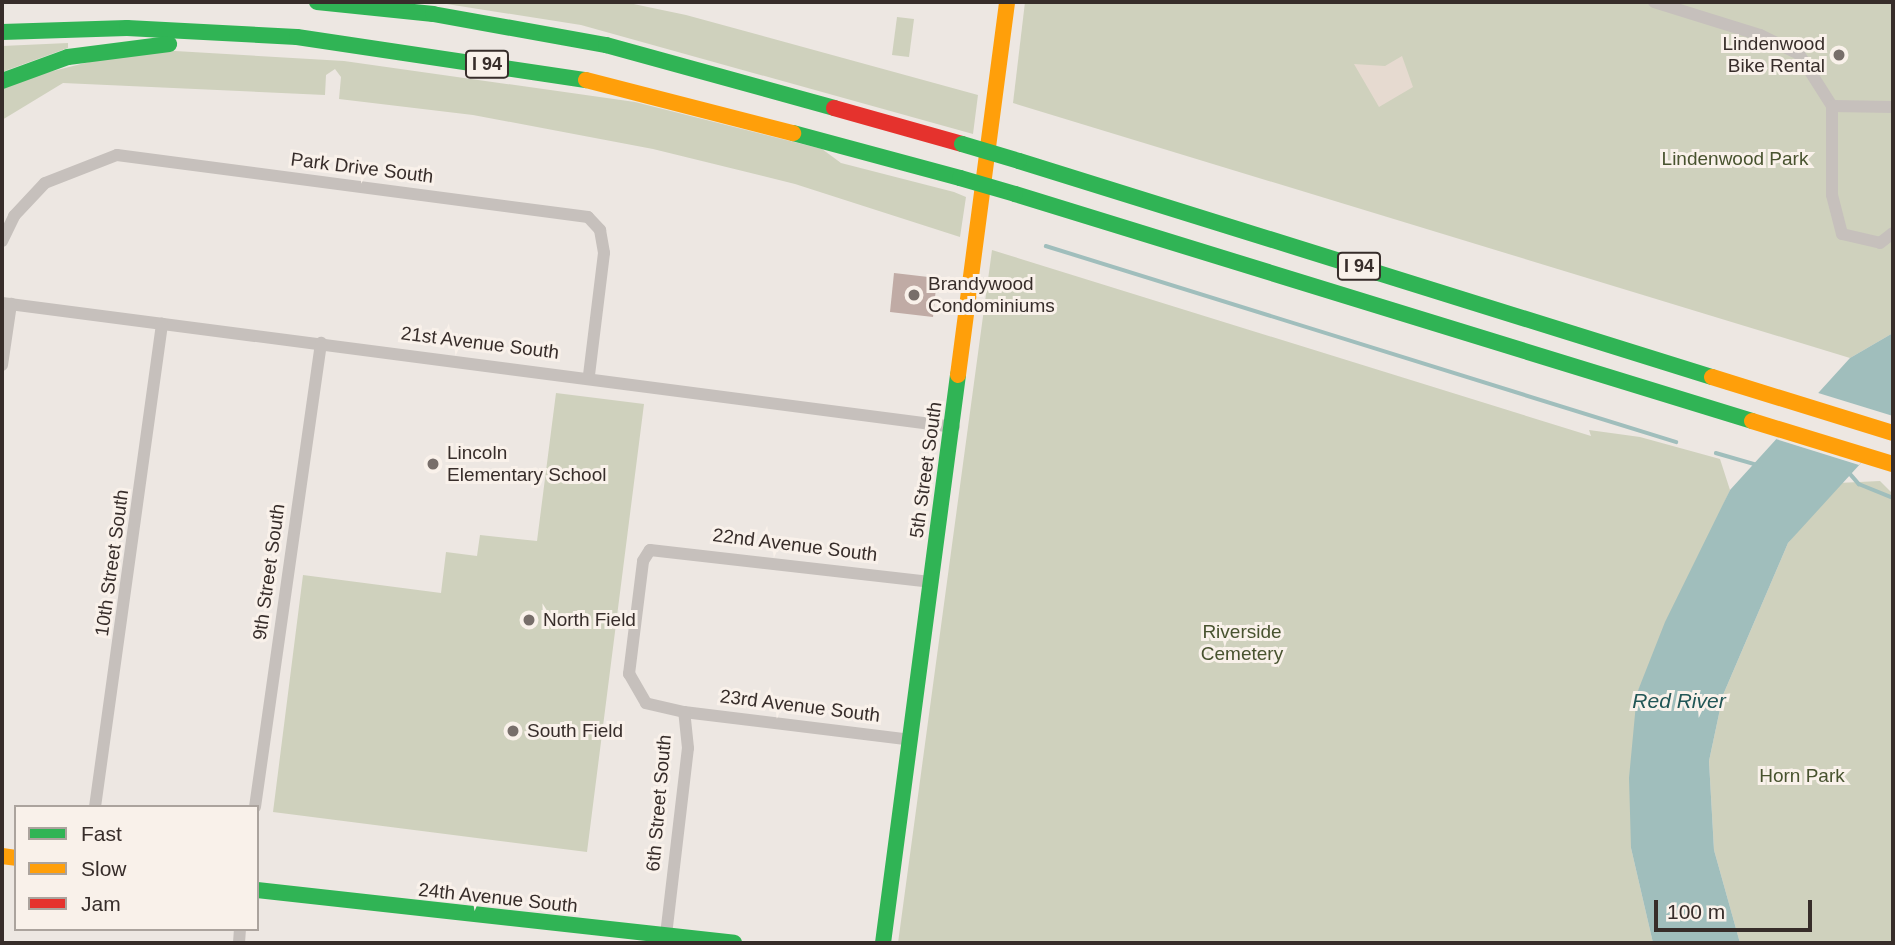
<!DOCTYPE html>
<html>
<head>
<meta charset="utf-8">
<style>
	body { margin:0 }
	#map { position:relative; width:1895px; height:945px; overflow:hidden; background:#ede7e2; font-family:Helvetica,sans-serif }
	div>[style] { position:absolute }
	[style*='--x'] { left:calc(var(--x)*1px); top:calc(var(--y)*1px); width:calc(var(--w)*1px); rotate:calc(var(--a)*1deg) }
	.green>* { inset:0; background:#cfd1bd }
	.plaza>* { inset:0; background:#e6dad0 }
	.water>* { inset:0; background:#a0bebc }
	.pier>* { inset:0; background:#ede7e2 }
	.stream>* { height:3.5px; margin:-1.75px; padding:0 1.75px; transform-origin:1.75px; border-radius:1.75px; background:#a0bebc }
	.building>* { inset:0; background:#c0aba5 }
	.street>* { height:12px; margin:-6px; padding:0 6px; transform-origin:6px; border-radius:6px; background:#c6c0bc }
	.fast>* { height:16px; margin:-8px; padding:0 8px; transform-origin:8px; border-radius:8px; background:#30b455 }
	.slow>* { height:16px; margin:-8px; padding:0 8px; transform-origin:8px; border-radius:8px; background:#ff9f0a }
	.jam>* { height:16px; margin:-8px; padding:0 8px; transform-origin:8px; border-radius:8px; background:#e5322d }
	.fast-bridge>* { height:16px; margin:-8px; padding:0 8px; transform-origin:8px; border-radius:8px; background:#30b455 }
	.dots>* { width:19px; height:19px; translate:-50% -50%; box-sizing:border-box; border:4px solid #f9f1ea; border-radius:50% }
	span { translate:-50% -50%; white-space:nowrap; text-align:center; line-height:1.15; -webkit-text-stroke:6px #f9f1ea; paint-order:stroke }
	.shield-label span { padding:2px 5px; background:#f9f1ea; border:2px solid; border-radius:5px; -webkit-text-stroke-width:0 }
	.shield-label { font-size:18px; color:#372d2a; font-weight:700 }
	.poi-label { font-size:19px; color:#372d2a }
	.right { translate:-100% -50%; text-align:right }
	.left { translate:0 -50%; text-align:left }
	.park-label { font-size:19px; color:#48532f }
	.street-label { font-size:19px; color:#372d2a }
	.water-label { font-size:21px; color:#215656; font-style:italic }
	.frame { position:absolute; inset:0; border:4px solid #372d2a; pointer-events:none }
	.legend { position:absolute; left:14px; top:805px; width:245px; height:126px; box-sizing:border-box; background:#f9f1ea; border:2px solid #aba39d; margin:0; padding:9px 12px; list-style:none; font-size:21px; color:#372d2a }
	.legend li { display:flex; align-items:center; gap:14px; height:35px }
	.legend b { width:35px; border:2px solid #aba39d }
	.scale { position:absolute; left:1654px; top:900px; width:158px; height:32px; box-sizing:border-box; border:4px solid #372d2a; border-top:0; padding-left:9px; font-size:21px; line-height:24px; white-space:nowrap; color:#372d2a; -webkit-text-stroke:5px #f9f1ea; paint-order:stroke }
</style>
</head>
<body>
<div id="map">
	<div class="green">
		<div style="clip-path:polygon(434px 2px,624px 2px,686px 15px,978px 95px,973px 134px,581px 25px)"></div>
		<div style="clip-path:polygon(1025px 2px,1893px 2px,1893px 333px,1850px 358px,1013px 103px)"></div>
		<div style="clip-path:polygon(897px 17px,914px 19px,909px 57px,892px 55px)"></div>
		<div style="clip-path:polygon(68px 43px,68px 48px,2px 72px,2px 46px)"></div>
		<div style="clip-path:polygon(141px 49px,344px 61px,635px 102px,822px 149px,841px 163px,954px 192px,966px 197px,960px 237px,795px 184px,653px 149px,473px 115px,339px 99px,341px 77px,335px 69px,326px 75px,325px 95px,63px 83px,2px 120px,2px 87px,13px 81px)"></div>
		<div style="clip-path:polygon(992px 250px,1591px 436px,1589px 430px,1640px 437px,1720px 459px,1730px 490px,1637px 693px,1631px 848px,1653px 943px,898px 943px)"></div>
		<div style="clip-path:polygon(556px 393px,644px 404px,587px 852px,273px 812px,303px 575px,441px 593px,446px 552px,477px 556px,480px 535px,537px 541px)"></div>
		<div style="clip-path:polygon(1880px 481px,1893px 494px,1893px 943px,1740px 943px,1714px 850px,1709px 761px,1723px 695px,1788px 543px,1838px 483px)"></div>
	</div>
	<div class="plaza">
		<div style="clip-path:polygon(1402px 56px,1413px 87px,1379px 107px,1354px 64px,1385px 66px)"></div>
	</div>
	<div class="water">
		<div style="clip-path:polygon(1893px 333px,1893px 428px,1788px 543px,1723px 695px,1709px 761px,1714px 850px,1740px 943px,1653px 943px,1631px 848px,1629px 778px,1637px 693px,1665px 622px,1730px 490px,1850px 358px)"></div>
	</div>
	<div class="pier">
		<div style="clip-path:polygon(1815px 392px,1893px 416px,1893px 432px,1859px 465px,1776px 439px)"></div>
	</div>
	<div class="stream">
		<div style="--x:1046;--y:246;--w:660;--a:17.28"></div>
		<div style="--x:1716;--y:453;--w:47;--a:16.1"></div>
		<div style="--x:1846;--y:469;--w:20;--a:49"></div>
		<div style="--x:1859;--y:484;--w:37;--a:22"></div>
	</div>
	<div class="building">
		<div style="clip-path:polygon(894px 273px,937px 278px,933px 317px,890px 312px)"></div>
	</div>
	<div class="street">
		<div style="--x:1654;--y:2;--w:111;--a:17.3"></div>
		<div style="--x:1760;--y:35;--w:43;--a:26"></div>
		<div style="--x:1799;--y:54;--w:62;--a:57.6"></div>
		<div style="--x:1832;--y:106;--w:89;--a:90"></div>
		<div style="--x:1832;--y:195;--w:40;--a:75.6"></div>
		<div style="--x:1842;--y:234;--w:39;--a:13"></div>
		<div style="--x:1880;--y:243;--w:16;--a:-38"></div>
		<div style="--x:1832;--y:106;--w:61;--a:0.9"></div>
		<div style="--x:2;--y:241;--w:28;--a:-64"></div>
		<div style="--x:14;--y:216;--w:45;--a:-46.8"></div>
		<div style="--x:45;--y:183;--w:77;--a:-21.3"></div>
		<div style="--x:117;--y:155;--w:475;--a:7.5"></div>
		<div style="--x:588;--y:217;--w:18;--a:47"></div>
		<div style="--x:600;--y:230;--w:23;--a:80"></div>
		<div style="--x:604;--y:253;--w:124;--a:97"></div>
		<div style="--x:2;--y:303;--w:960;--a:7.42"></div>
		<div style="--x:2;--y:365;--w:62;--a:-81.6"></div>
		<div style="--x:684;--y:712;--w:229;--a:7"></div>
		<div style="--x:95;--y:807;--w:488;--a:-82.1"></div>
		<div style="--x:255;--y:807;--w:469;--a:-81.9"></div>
		<div style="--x:666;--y:935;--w:188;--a:-83.3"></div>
		<div style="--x:688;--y:748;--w:36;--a:-96"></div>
		<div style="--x:684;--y:712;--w:39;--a:-167"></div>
		<div style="--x:646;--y:703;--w:34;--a:-120"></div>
		<div style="--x:629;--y:674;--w:114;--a:-82.9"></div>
		<div style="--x:643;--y:561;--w:13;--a:-58"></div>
		<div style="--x:650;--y:550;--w:284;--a:6.5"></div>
		<div style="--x:239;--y:943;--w:14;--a:-86"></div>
	</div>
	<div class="fast">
		<div style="--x:317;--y:2;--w:117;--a:5.9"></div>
		<div style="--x:433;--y:14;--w:176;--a:10.2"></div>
		<div style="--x:606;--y:45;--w:237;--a:15.4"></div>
		<div style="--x:2;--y:32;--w:125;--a:-1.8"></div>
		<div style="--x:127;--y:28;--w:170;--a:3"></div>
		<div style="--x:297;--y:37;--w:292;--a:8.5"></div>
		<div style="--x:2;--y:81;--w:70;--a:-20"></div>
		<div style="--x:68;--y:57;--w:102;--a:-7.3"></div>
		<div style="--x:793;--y:133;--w:173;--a:15.1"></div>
		<div style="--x:1019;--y:161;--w:726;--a:17.31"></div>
		<div style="--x:1015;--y:194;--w:771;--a:17.12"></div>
		<div style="--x:257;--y:890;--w:480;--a:6.3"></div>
		<div style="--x:883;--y:943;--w:573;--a:-82.48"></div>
	</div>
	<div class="slow">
		<div style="--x:586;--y:80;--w:214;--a:14.4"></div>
		<div style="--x:958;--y:375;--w:376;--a:-82.5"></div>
		<div style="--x:1712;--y:377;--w:189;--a:17.2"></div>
		<div style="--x:1752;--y:421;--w:147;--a:17"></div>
		<div style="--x:2;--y:856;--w:14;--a:8"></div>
	</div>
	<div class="jam">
		<div style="--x:834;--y:108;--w:133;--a:15.7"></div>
	</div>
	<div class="fast-bridge">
		<div style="--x:962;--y:144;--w:59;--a:16.6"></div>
		<div style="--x:960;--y:178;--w:57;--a:16.2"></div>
	</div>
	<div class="dots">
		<div style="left:1839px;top:55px;background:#776e6a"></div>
		<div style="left:914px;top:295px;background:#776e6a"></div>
		<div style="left:433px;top:464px;background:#776e6a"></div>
		<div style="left:529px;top:620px;background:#776e6a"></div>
		<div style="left:513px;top:731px;background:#776e6a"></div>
	</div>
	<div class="shield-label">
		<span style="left:487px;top:64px">I 94</span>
		<span style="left:1359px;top:266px">I 94</span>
	</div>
	<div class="poi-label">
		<span class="right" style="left:1825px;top:55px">Lindenwood<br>Bike Rental</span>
		<span class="left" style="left:928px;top:295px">Brandywood<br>Condominiums</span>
		<span class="left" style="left:447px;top:464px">Lincoln<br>Elementary School</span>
		<span class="left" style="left:543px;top:620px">North Field</span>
		<span class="left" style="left:527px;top:731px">South Field</span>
	</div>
	<div class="park-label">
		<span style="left:1735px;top:159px">Lindenwood Park</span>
		<span style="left:1242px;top:643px">Riverside<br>Cemetery</span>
		<span style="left:1802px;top:776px">Horn Park</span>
	</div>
	<div class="street-label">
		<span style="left:362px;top:168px;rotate:7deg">Park Drive South</span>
		<span style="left:480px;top:343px;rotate:7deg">21st Avenue South</span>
		<span style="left:926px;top:470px;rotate:-82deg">5th Street South</span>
		<span style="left:795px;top:545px;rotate:7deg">22nd Avenue South</span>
		<span style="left:112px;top:563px;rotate:-82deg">10th Street South</span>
		<span style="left:269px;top:572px;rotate:-82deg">9th Street South</span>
		<span style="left:800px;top:706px;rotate:7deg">23rd Avenue South</span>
		<span style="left:659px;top:803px;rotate:-85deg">6th Street South</span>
		<span style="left:498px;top:898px;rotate:6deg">24th Avenue South</span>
	</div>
	<div class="water-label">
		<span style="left:1679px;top:701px">Red River</span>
	</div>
	<div class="frame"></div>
	<ul class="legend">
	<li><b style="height:9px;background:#30b455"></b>Fast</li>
	<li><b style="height:9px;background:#ff9f0a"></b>Slow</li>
	<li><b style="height:9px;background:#e5322d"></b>Jam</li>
	</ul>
	<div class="scale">100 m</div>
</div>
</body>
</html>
